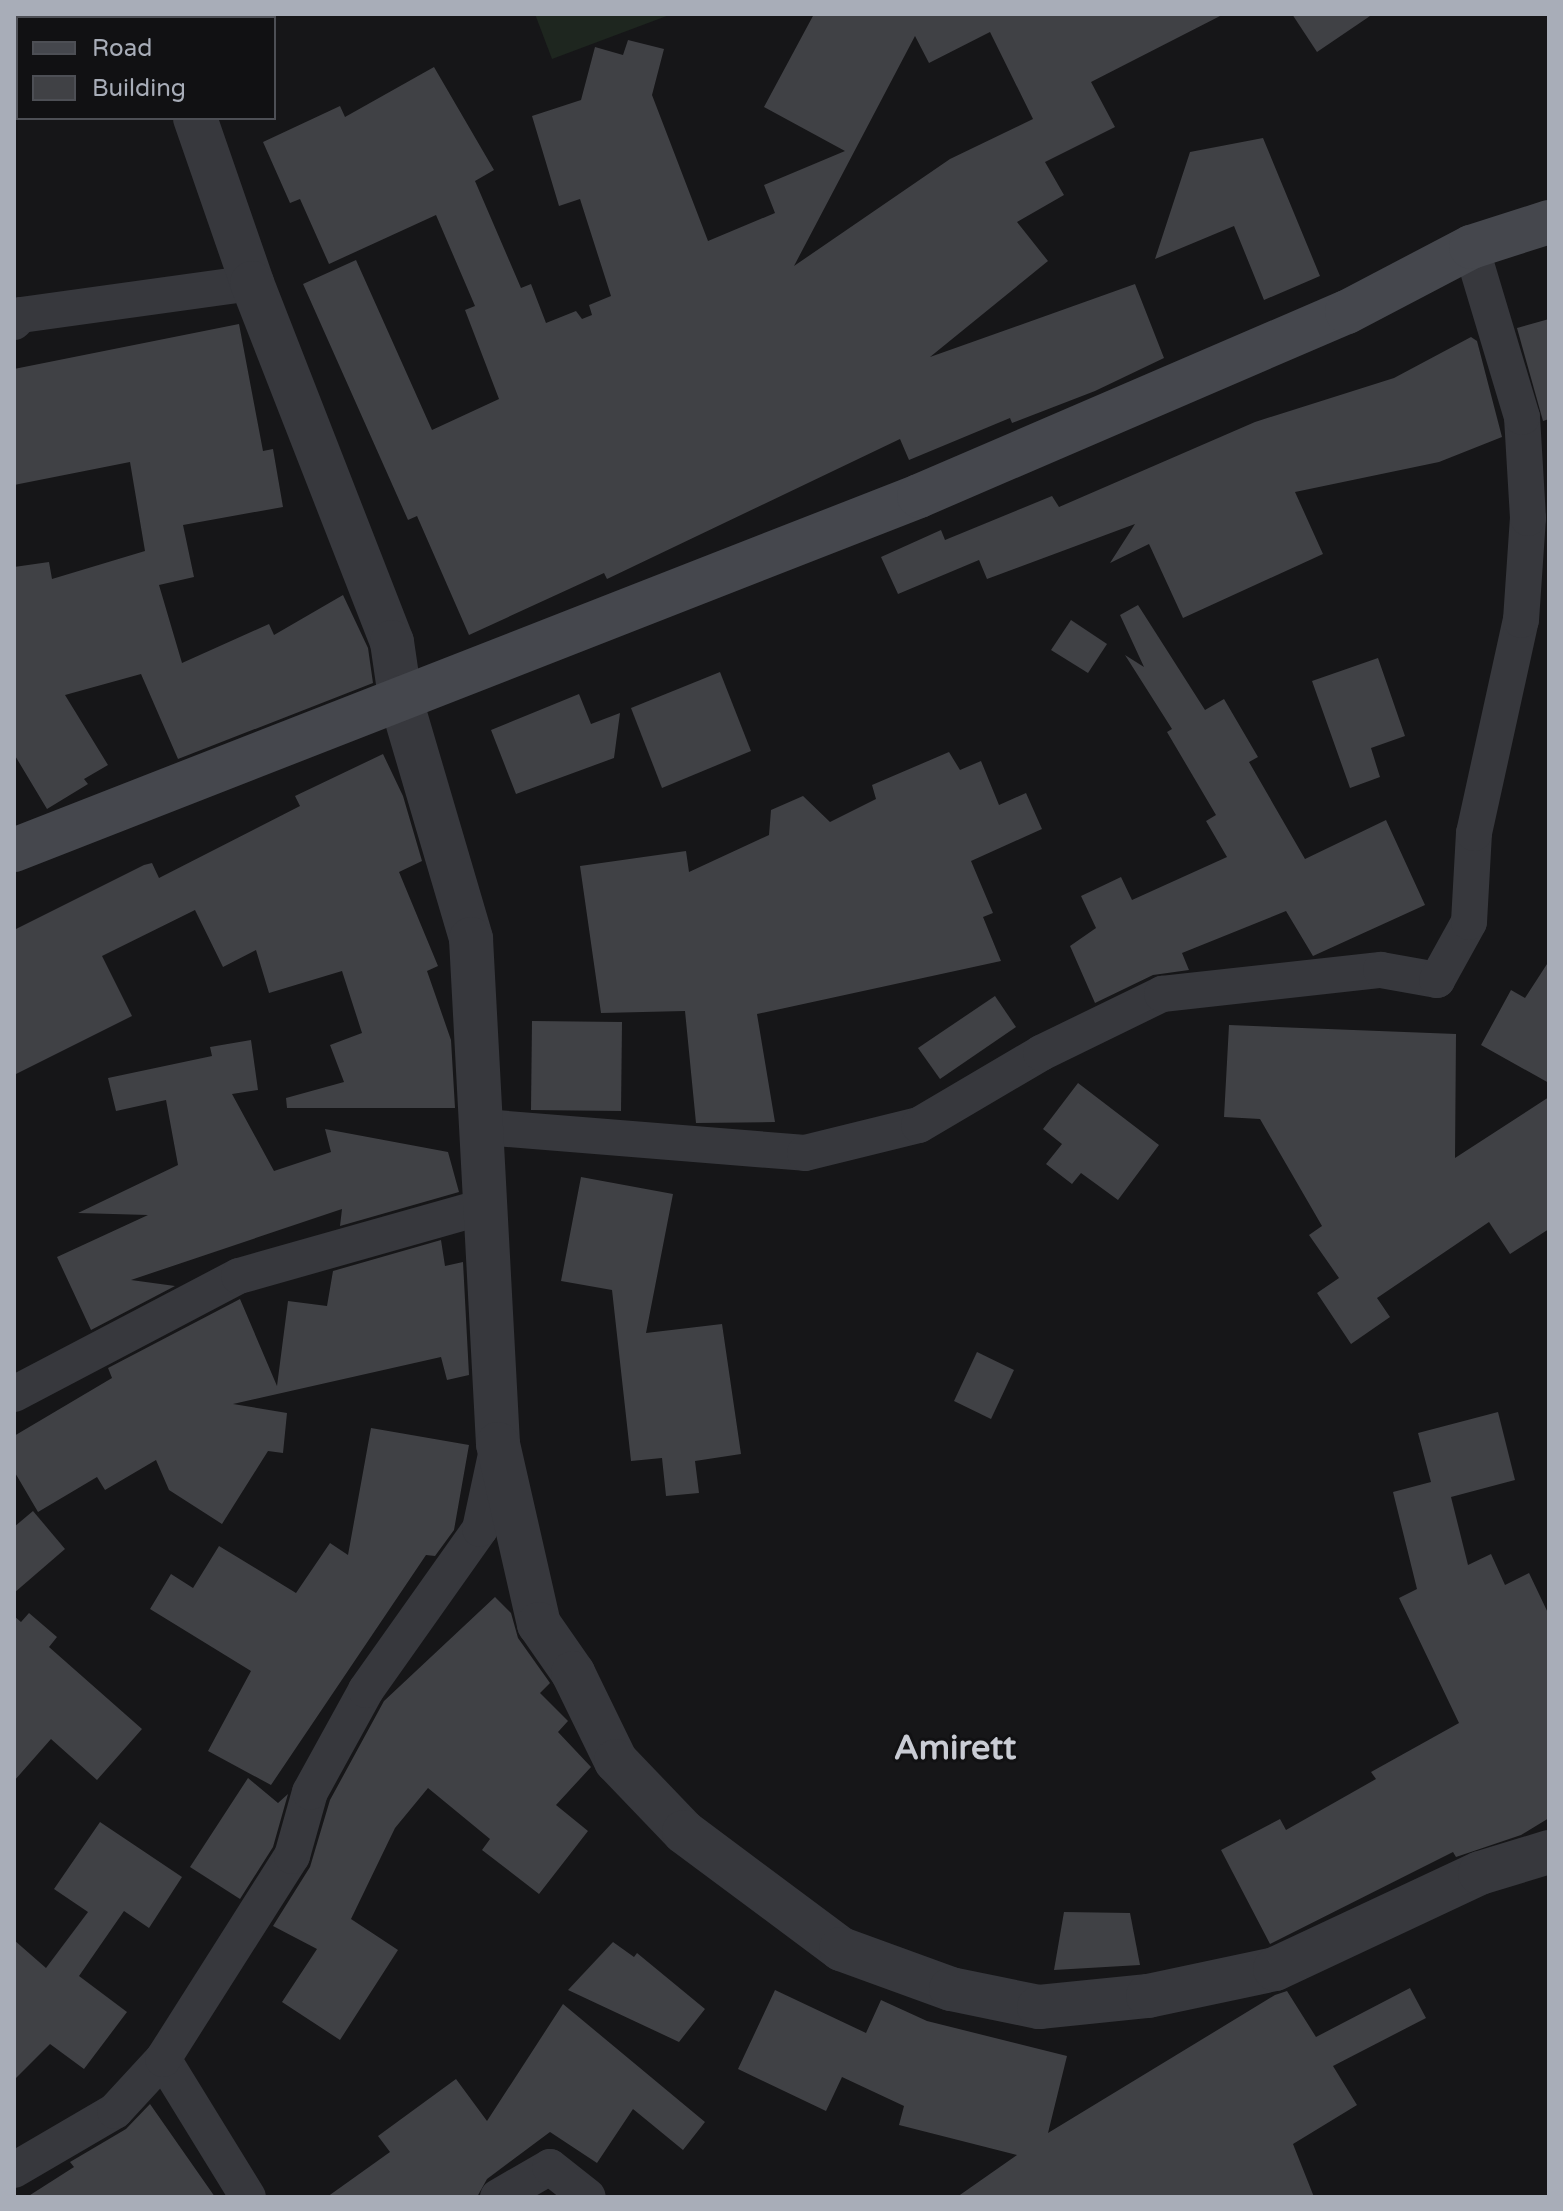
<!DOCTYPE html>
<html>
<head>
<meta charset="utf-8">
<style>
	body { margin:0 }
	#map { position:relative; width:1563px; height:2211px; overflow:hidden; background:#161618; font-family:"Varela Round",sans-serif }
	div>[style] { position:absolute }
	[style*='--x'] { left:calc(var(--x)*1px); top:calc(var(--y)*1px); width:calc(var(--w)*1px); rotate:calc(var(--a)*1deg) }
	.green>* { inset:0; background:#1e261f }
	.building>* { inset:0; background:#404145 }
	.minor>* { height:36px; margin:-18px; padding:0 18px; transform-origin:18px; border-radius:18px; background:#37383d }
	.tertiary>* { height:44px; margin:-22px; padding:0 22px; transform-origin:22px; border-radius:22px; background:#37383d }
	.secondary>* { height:44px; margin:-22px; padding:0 22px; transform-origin:22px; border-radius:22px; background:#45474d }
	span { translate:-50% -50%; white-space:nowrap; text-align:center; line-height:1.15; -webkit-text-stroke:6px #111113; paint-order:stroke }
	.district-label { font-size:34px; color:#c9ccd4; font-weight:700 }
	.frame { position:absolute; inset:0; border:16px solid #a8adb8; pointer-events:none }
	.legend { position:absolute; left:16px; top:16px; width:260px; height:104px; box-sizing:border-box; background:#111113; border:2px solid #4d4f55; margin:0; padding:10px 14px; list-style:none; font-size:24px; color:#a8adb8 }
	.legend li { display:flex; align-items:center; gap:16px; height:40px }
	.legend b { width:40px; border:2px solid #4d4f55 }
</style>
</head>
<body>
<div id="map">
	<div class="green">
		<div style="clip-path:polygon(535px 14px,672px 14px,552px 59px)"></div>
	</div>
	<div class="building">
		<div style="clip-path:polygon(evenodd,814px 14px,1224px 14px,1091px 82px,1115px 127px,1045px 162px,1064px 195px,1017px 222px,1048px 261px,930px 357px,1135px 284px,1164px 358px,1095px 391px,1012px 423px,1010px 418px,909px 460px,900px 439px,607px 579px,604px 573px,469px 635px,417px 516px,408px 520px,303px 284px,356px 260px,432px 430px,499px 399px,465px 310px,475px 306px,436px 215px,329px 264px,300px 199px,290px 203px,263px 142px,340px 106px,345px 117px,434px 67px,494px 170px,475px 181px,521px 288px,531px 284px,546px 323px,576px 311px,582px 319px,592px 315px,589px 305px,611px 296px,580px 199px,559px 206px,532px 116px,581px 100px,595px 47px,623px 55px,628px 40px,664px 49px,652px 95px,708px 241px,775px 213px,764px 185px,845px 151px,764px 107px,814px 14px,990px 32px,1033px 119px,950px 159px,794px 266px,915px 36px,929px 63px,990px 32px)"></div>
		<div style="clip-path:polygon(1292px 14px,1373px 14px,1317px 52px)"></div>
		<div style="clip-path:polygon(1263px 138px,1320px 276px,1264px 300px,1234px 226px,1155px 259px,1190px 152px)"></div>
		<div style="clip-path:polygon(1549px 319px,1549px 419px,1543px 421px,1517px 328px)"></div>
		<div style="clip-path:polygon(239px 324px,263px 451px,273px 449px,283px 507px,183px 525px,194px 577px,159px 585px,182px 663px,269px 624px,274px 635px,343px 595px,368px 648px,373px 683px,178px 759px,141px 674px,65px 695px,108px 765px,84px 779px,88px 784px,47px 809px,14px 754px,14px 567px,49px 562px,52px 579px,145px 551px,130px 462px,14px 485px,14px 369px)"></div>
		<div style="clip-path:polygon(1471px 337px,1477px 341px,1502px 437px,1439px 462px,1295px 492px,1323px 554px,1183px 618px,1149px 544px,1110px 563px,1135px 524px,987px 579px,979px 560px,898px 594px,881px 557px,941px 530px,945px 540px,1052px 496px,1059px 507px,1255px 422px,1394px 378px)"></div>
		<div style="clip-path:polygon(1138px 605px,1205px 710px,1224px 699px,1258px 757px,1249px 762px,1305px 859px,1386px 820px,1425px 905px,1313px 956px,1286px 911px,1182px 953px,1189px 970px,1153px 975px,1095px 1003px,1070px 946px,1096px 928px,1081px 896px,1121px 877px,1132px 900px,1227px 857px,1206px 821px,1216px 815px,1167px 732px,1172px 729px,1125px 655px,1144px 667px,1120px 615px)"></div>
		<div style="clip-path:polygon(1071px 620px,1107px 644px,1088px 673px,1051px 650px)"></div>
		<div style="clip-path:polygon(1378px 658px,1405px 736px,1371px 748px,1380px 777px,1350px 788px,1312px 681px)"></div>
		<div style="clip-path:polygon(720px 672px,751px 751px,662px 788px,631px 708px)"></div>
		<div style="clip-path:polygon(579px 694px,591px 724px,620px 713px,614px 758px,516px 794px,491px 730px)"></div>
		<div style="clip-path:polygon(949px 752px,960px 770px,981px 761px,999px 805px,1026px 793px,1042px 829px,971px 861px,993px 913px,983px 917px,1001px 961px,757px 1014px,775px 1122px,696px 1123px,685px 1011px,601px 1013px,580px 866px,686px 851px,689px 872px,769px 835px,771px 810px,803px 796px,830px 822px,876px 799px,872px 785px)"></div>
		<div style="clip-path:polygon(383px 754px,403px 796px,422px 861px,399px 872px,438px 966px,427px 971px,451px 1040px,455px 1108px,287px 1108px,286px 1098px,344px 1082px,330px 1045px,362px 1033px,342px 971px,269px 993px,256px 950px,223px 967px,195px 910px,102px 956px,132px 1016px,14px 1075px,14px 930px,144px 865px,152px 863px,159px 878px,300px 806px,295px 796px)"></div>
		<div style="clip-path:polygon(1549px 961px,1549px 1083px,1481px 1045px,1511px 990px,1525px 998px)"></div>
		<div style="clip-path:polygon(995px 996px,1016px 1027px,940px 1079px,918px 1048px)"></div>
		<div style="clip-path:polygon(532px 1021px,622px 1022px,621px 1111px,531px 1110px)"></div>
		<div style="clip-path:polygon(1229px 1025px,1456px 1034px,1455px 1158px,1549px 1097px,1549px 1229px,1510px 1254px,1489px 1222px,1377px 1298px,1390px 1317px,1351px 1344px,1317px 1293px,1339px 1278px,1309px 1235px,1322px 1226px,1260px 1119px,1224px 1117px)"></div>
		<div style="clip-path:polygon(251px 1040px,258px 1090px,232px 1094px,274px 1171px,331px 1152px,325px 1129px,448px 1152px,459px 1192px,340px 1226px,342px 1209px,131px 1280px,175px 1286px,91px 1330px,57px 1257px,148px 1215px,78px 1213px,178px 1165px,166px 1100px,116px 1111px,108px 1078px,212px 1056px,210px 1047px)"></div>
		<div style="clip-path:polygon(1078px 1083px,1159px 1145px,1118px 1200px,1081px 1173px,1072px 1184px,1046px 1164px,1062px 1144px,1043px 1129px)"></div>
		<div style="clip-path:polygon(581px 1177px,673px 1194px,646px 1333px,722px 1324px,741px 1454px,695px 1461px,699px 1493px,666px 1496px,662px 1458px,631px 1461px,612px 1290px,561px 1281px)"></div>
		<div style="clip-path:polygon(441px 1240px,445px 1266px,463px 1262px,469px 1375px,447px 1380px,441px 1357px,233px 1404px,287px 1413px,283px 1453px,268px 1451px,222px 1524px,169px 1490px,156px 1460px,105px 1490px,97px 1477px,38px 1512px,14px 1471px,14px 1436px,112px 1378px,108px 1368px,240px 1299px,277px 1386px,288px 1301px,327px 1306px,333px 1271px)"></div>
		<div style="clip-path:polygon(977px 1352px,1014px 1370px,991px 1419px,954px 1401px)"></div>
		<div style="clip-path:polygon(1498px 1412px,1515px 1480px,1451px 1497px,1468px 1565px,1491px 1554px,1505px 1585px,1529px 1573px,1549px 1615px,1549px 1818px,1521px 1835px,1456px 1857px,1453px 1852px,1270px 1944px,1221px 1850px,1280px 1819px,1286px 1830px,1376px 1779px,1371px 1772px,1459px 1723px,1399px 1598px,1417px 1589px,1393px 1492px,1431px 1482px,1418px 1433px)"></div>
		<div style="clip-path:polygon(371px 1428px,469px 1445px,454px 1530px,435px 1556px,426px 1555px,271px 1785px,208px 1751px,251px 1671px,150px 1609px,171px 1574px,193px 1588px,219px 1546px,296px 1593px,330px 1543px,348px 1555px)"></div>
		<div style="clip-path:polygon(33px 1511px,65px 1549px,14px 1593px,14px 1527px)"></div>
		<div style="clip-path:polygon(495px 1597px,511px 1613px,518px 1638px,550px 1683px,540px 1693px,568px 1721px,558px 1732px,591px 1767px,556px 1805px,588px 1831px,539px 1894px,482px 1850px,490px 1839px,428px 1788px,395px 1828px,351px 1919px,398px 1950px,340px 2040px,282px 2002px,317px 1949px,273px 1926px,310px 1867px,330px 1800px,384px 1701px)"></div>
		<div style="clip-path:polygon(29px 1613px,57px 1637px,49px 1647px,142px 1729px,97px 1780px,51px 1739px,14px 1781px,14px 1616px,21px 1622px)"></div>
		<div style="clip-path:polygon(248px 1778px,278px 1803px,288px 1794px,273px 1847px,240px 1899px,190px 1867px)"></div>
		<div style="clip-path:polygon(100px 1822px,182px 1877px,149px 1928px,124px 1911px,79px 1976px,127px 2012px,84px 2069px,50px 2044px,14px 2080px,14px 1940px,46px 1968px,88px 1912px,54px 1889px)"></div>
		<div style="clip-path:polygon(1064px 1912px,1130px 1913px,1140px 1965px,1054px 1970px)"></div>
		<div style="clip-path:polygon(613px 1942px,634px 1957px,637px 1953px,705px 2009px,679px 2042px,568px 1990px)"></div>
		<div style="clip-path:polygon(1410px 1988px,1426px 2018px,1333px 2066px,1357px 2105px,1293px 2144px,1314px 2197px,957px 2197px,1017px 2155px,899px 2125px,904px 2106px,842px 2077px,826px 2111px,738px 2069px,775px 1990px,866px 2033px,881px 2000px,927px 2021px,1067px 2056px,1048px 2133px,1275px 1995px,1287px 1991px,1316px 2037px)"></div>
		<div style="clip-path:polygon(563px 2004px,705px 2122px,683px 2150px,633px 2109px,597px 2163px,550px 2132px,487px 2179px,477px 2197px,327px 2197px,390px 2152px,378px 2136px,456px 2079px,487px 2121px)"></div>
		<div style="clip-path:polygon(150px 2104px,215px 2197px,27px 2197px,74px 2167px,70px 2162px,126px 2129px)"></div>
	</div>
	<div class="minor">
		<div style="--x:14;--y:322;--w:10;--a:-45"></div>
		<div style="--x:21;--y:315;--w:233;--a:-7.9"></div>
		<div style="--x:483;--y:1127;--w:323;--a:4.6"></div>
		<div style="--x:805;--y:1153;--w:117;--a:-13.8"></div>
		<div style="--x:919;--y:1125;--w:142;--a:-30.5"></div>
		<div style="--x:1041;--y:1053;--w:135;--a:-26"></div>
		<div style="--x:1162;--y:994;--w:220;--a:-6.3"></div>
		<div style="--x:1381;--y:970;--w:57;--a:10.1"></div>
		<div style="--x:1437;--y:980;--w:66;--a:-61.1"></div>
		<div style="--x:1469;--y:922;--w:89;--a:-86.8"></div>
		<div style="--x:1474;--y:833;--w:218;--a:-77.6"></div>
		<div style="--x:1521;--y:620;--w:102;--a:-86.1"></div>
		<div style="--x:1528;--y:518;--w:101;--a:-93.4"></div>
		<div style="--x:1522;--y:417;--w:177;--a:-106.7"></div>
		<div style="--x:14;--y:1394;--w:254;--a:-27.7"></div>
		<div style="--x:239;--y:1276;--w:257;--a:-15.8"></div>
		<div style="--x:163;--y:2059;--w:162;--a:58.4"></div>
		<div style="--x:14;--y:2170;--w:117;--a:-30.3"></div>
		<div style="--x:115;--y:2111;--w:71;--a:-47.3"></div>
		<div style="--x:163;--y:2059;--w:241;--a:-57.6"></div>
		<div style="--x:292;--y:1856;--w:66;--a:-74.3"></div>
		<div style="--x:310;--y:1792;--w:116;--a:-61.2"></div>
		<div style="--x:366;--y:1690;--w:197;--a:-54.7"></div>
		<div style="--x:480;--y:1529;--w:81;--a:-77.9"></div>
		<div style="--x:498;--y:2197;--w:60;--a:-30"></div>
		<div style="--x:550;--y:2167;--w:48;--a:38.3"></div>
	</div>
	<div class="tertiary">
		<div style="--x:159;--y:14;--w:4;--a:76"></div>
		<div style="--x:195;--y:118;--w:175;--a:70.9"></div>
		<div style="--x:252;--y:283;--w:385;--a:68.7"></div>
		<div style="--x:392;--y:642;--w:56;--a:81.7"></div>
		<div style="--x:400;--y:697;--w:252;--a:73.6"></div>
		<div style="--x:471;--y:939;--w:506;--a:86.94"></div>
		<div style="--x:498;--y:1444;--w:185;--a:77.2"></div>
		<div style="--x:539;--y:1624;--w:60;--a:55.2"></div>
		<div style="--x:573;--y:1673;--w:98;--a:64"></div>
		<div style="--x:616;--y:1761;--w:98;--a:46.2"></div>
		<div style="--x:684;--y:1832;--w:196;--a:36.7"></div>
		<div style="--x:841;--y:1949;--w:117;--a:20"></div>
		<div style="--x:951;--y:1989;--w:90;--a:11.6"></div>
		<div style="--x:1039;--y:2007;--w:110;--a:-5.8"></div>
		<div style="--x:1148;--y:1996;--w:130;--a:-12"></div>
		<div style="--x:1275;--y:1969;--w:226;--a:-25.1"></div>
		<div style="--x:1480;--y:1873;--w:72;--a:-16.9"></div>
	</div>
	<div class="secondary">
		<div style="--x:14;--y:850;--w:972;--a:-21.36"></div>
		<div style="--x:919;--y:496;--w:466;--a:-23.3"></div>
		<div style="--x:1347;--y:312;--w:140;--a:-27.7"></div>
		<div style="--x:1471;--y:247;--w:82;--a:-17.8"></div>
	</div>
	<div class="district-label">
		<span style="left:955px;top:1749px">Amirett</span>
	</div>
	<div class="frame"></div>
	<ul class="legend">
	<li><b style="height:10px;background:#45474d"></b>Road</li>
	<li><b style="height:22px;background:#404145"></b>Building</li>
	</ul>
</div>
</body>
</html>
